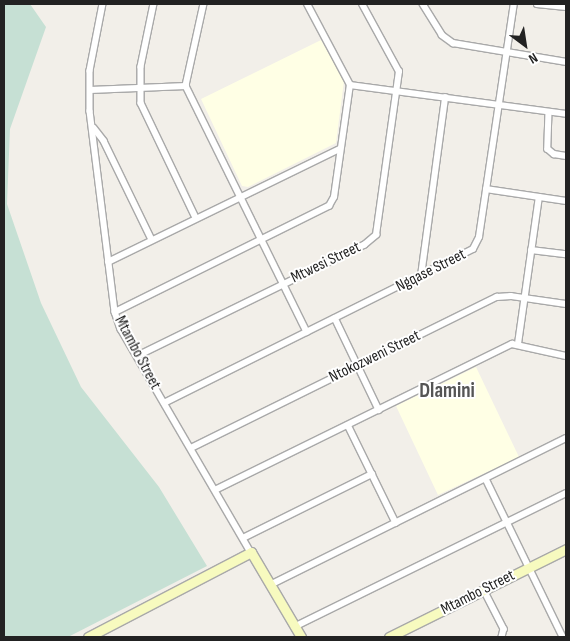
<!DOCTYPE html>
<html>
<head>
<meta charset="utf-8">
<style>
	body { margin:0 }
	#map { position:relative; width:570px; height:641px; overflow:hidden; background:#f2efe9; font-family:"Sofia Sans Condensed",sans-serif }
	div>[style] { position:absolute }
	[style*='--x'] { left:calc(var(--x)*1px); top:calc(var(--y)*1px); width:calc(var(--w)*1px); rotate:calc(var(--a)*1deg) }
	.education>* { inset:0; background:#ffffe5 }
	.wetland>* { inset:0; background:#c6e0d4 }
	.roads { filter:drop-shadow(1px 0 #a9a9a9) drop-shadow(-1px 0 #a9a9a9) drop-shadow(0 1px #a9a9a9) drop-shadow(0 -1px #a9a9a9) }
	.street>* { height:5.5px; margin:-2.75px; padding:0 2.75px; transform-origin:2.75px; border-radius:2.75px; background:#fff }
	.secondary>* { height:9px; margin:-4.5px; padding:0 4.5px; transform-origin:4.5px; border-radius:4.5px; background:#f7fabf }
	span { translate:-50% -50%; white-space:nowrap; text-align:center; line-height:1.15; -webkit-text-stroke:4px #fff; paint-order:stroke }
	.street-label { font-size:16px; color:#222 }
	.district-label { font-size:21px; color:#555; font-weight:700 }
	.frame { position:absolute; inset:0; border:5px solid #222; pointer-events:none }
	.north { position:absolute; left:500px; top:20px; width:50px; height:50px; -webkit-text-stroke:4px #fff; paint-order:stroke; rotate:149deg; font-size:14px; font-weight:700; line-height:20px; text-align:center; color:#222 }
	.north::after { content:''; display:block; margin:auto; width:18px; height:22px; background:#222; clip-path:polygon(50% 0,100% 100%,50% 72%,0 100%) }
</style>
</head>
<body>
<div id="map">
	<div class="education">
		<div style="clip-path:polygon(321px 40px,344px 81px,336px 143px,248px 187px,242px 186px,201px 99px)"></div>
		<div style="clip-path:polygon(476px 367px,519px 457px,438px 495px,396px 406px)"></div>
	</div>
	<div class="wetland">
		<div style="clip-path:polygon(4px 4px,30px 4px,46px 27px,10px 129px,7px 204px,41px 303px,81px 387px,159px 487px,207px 566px,68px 637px,4px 637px)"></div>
	</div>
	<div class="roads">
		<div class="street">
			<div style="--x:103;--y:4;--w:68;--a:101"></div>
			<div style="--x:90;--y:71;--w:40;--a:90"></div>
			<div style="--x:90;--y:111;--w:203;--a:82.9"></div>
			<div style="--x:115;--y:312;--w:18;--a:71"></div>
			<div style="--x:121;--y:329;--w:258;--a:59.8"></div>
			<div style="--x:154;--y:4;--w:64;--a:101.7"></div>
			<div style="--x:141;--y:67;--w:36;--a:90"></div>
			<div style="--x:141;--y:103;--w:127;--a:64.4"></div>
			<div style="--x:204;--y:4;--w:84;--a:102.4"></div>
			<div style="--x:186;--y:86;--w:274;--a:63.8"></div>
			<div style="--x:423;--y:4;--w:36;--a:58"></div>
			<div style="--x:442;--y:35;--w:14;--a:36"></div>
			<div style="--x:453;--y:43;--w:115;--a:9.5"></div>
			<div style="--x:537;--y:4;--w:29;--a:6"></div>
			<div style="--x:350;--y:85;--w:218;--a:7.6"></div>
			<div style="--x:90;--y:90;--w:96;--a:-2.4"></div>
			<div style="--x:549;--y:112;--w:37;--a:92"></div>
			<div style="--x:548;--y:149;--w:8;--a:40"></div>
			<div style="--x:554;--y:154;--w:12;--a:9"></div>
			<div style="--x:94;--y:128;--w:16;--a:52"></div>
			<div style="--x:104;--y:141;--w:110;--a:64.1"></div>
			<div style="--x:486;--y:189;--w:81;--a:8.5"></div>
			<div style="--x:531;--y:250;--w:35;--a:7"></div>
			<div style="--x:108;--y:262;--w:258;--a:-26"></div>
			<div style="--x:421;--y:276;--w:180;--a:-82.3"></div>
			<div style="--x:115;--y:312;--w:239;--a:-26.4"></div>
			<div style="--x:329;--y:206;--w:10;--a:-61"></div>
			<div style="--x:334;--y:197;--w:113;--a:-81.9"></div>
			<div style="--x:350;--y:85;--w:92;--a:-118"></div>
			<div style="--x:335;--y:318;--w:102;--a:64.4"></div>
			<div style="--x:518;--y:344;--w:148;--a:-81.9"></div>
			<div style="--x:137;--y:356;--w:253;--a:-26.1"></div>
			<div style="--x:364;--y:245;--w:16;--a:-40"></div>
			<div style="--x:376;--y:235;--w:165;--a:-82"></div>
			<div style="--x:399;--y:72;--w:77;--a:-118.6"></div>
			<div style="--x:164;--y:403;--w:345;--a:-26.5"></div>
			<div style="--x:473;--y:249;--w:13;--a:-63"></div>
			<div style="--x:479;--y:237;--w:236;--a:-81.5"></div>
			<div style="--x:348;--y:425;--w:109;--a:63.9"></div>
			<div style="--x:191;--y:448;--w:341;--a:-26.3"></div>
			<div style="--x:497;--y:297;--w:14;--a:-4"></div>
			<div style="--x:511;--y:296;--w:56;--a:8.3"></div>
			<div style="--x:486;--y:479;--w:176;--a:64"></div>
			<div style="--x:215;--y:490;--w:331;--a:-26.2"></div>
			<div style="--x:512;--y:344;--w:55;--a:12.5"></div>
			<div style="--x:243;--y:538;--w:144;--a:-26.4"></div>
			<div style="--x:270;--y:585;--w:330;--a:-26.4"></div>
			<div style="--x:484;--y:590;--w:44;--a:62.9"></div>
			<div style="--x:504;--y:629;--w:8;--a:104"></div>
			<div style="--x:294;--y:627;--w:303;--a:-26.2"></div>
		</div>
		<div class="secondary">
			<div style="--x:88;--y:637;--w:184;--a:-27.5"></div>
			<div style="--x:251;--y:552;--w:99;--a:59.5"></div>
			<div style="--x:389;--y:637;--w:198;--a:-26.4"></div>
		</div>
	</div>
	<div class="street-label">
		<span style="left:326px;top:263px;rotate:-26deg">Mtwesi Street</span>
		<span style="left:431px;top:271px;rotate:-27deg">Ngqase Street</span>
		<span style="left:137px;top:353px;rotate:62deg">Mtambo Street</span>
		<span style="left:375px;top:357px;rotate:-26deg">Ntokozweni Street</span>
		<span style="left:478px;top:593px;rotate:-27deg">Mtambo Street</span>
	</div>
	<div class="district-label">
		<span style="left:447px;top:391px">Dlamini</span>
	</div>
	<div class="frame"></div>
	<div class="north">N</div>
</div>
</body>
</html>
